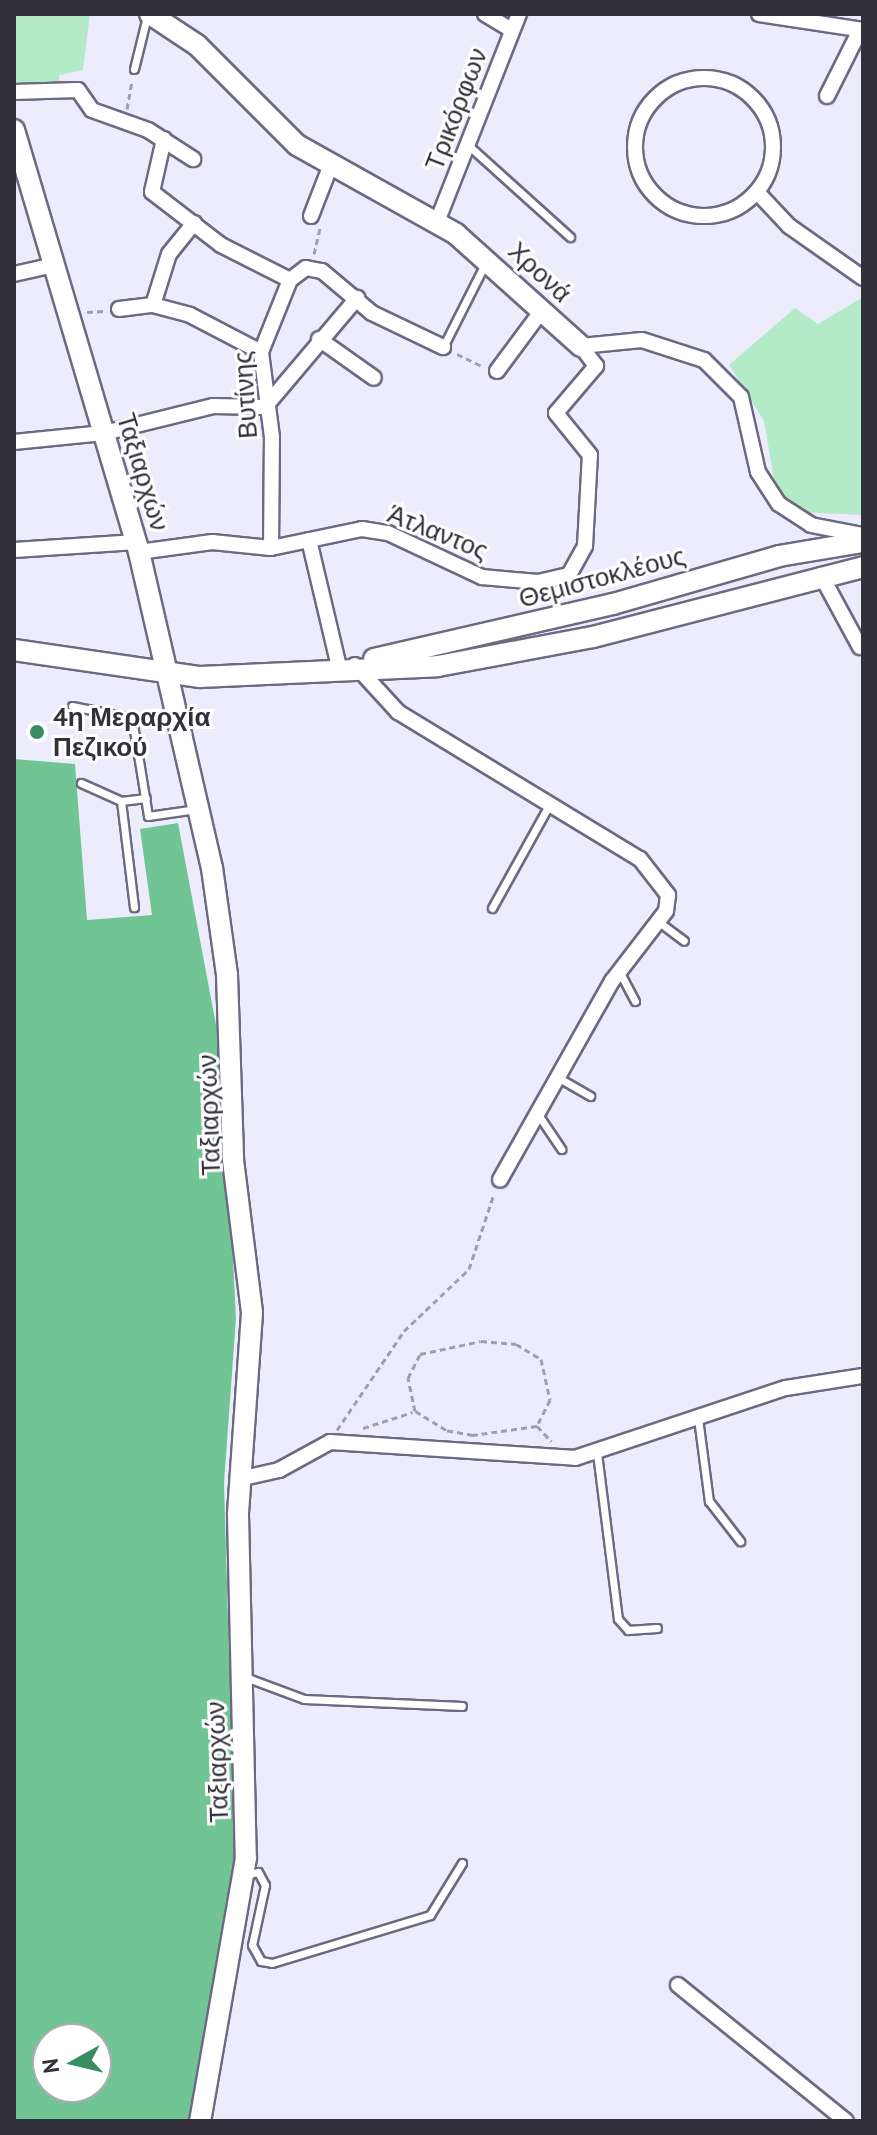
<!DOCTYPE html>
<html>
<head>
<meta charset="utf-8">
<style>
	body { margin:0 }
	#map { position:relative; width:877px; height:2135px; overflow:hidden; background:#edecfd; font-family:"PT Sans",sans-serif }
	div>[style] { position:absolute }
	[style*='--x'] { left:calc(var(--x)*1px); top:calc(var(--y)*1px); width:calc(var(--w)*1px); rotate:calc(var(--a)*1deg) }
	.green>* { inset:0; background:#b3eac8 }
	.forest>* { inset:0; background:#71c595 }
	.path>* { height:3px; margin-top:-1.5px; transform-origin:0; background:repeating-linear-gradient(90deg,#9f9ead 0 6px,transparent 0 10px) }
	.roads { filter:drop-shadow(2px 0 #6c6a83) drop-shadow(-2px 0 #6c6a83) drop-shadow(0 2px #6c6a83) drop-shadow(0 -2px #6c6a83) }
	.lane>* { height:7px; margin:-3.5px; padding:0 3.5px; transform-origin:3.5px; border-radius:3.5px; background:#fff }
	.street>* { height:14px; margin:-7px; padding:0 7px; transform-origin:7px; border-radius:7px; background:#fff }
	.street>.ring { margin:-7px; padding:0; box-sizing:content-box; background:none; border:14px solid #fff; border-radius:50% }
	.secondary>* { height:20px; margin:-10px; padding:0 10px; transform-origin:10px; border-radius:10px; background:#fff }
	.dots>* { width:22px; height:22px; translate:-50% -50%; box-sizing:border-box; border:4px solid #fff; border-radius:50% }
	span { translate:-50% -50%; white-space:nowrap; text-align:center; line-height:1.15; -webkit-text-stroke:6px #fff; paint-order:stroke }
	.street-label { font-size:26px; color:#31303b }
	.poi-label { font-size:26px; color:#31303b; font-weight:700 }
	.left { translate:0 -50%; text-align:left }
	.frame { position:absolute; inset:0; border:16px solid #31303b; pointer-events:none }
	.north { position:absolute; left:32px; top:2023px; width:80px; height:80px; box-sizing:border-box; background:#fff; border:2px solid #adacb1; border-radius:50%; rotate:262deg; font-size:22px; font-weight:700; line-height:32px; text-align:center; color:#31303b }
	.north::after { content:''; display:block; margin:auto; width:28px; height:36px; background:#398e61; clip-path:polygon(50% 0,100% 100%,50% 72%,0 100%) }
</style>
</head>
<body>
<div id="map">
	<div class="green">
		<div style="clip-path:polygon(14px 14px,90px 14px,83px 70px,59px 75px,59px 84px,14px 87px)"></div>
		<div style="clip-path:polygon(863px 297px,863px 515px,798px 512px,775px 485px,764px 421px,729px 365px,795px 308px,818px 324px)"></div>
	</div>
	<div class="forest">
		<div style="clip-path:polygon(evenodd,14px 759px,75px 764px,87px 920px,152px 915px,140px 829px,178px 823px,223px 1062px,236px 1318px,224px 1483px,235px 1854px,200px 2121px,14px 2121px,14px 759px,48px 2039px,96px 2039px,96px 2087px,48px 2087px,48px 2039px)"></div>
	</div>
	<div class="path">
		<div style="--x:127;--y:109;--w:28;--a:-80"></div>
		<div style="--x:314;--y:254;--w:28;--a:-77"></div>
		<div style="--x:87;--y:312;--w:17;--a:-3"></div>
		<div style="--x:457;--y:354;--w:28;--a:26"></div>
		<div style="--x:481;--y:1341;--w:35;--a:5"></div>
		<div style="--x:516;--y:1344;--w:29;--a:31"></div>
		<div style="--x:541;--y:1359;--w:42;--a:77.6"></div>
		<div style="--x:550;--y:1400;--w:29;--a:117"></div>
		<div style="--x:537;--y:1426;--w:65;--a:172"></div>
		<div style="--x:473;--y:1435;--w:27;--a:-170"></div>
		<div style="--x:446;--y:1430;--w:36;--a:-148"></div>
		<div style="--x:415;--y:1411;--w:34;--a:-102"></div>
		<div style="--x:408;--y:1378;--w:27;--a:-63"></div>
		<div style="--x:420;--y:1354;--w:62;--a:-12"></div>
		<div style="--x:537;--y:1426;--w:21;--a:47"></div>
		<div style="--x:363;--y:1428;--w:52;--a:-17.7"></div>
		<div style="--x:337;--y:1430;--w:120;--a:-55.9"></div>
		<div style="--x:404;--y:1331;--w:90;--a:-43.6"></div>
		<div style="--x:469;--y:1269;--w:79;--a:-71.6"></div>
	</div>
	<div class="roads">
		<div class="lane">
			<div style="--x:134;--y:69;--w:55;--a:-76.2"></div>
			<div style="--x:469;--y:146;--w:136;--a:42"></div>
			<div style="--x:443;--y:347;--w:93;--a:-63.2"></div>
			<div style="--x:72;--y:706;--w:61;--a:11.3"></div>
			<div style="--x:132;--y:718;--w:99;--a:80.7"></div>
			<div style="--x:148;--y:816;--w:49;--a:-8.3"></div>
			<div style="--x:81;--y:783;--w:44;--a:24.2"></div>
			<div style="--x:121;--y:801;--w:25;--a:-7"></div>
			<div style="--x:121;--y:801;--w:107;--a:83"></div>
			<div style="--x:492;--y:908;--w:118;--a:-61"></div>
			<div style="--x:659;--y:922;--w:31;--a:37"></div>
			<div style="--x:619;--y:971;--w:34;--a:62"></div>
			<div style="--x:559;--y:1078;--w:36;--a:30"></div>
			<div style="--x:539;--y:1116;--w:40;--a:56"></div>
			<div style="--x:698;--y:1418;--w:84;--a:82.5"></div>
			<div style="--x:709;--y:1501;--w:51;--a:52.2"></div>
			<div style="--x:597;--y:1453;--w:167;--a:82.8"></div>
			<div style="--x:618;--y:1619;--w:15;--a:48"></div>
			<div style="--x:628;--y:1630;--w:29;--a:-4"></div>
			<div style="--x:245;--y:1677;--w:63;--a:20.4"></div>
			<div style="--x:304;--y:1699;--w:158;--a:2.5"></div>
			<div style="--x:248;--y:1874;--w:10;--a:-11"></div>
			<div style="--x:258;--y:1872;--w:15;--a:62"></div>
			<div style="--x:265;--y:1885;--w:61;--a:102.2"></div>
			<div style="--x:252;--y:1945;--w:18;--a:61"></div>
			<div style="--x:261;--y:1961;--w:11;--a:10"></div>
			<div style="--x:272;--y:1963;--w:165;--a:-16.9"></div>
			<div style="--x:430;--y:1915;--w:61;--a:-58.4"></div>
		</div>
		<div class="street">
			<div style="--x:485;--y:14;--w:31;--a:31"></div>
			<div style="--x:759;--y:14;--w:105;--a:8.7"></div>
			<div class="ring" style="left:635px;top:78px;width:124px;height:124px"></div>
			<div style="--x:14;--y:92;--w:64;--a:-1.8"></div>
			<div style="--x:78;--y:90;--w:24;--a:55"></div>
			<div style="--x:92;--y:110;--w:59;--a:19.7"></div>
			<div style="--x:148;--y:130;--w:54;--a:32.8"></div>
			<div style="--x:827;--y:96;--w:74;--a:-63.4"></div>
			<div style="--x:164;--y:139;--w:54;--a:102.8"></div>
			<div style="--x:152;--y:192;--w:87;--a:37.5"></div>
			<div style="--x:221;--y:245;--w:77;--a:26.9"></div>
			<div style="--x:757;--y:192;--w:47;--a:46.7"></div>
			<div style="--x:789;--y:226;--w:90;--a:35.1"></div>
			<div style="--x:311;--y:216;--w:53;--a:-68.8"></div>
			<div style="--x:437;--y:222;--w:224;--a:-68.5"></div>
			<div style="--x:14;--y:274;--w:41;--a:-12.7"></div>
			<div style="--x:153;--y:305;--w:53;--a:-72.6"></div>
			<div style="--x:169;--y:254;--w:40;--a:-51"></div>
			<div style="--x:119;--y:309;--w:34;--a:-7"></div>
			<div style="--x:153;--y:305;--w:38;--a:15"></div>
			<div style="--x:190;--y:315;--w:80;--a:27.5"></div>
			<div style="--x:319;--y:339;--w:67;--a:35.3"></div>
			<div style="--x:581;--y:346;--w:61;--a:-5.6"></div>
			<div style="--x:642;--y:340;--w:65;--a:17.9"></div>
			<div style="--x:704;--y:360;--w:52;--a:45"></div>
			<div style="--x:741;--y:397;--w:77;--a:77.2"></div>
			<div style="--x:758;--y:472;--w:38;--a:57"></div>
			<div style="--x:779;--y:504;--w:38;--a:33"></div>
			<div style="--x:811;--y:525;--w:53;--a:10.9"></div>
			<div style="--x:497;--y:371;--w:77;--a:-53.4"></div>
			<div style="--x:14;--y:442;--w:90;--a:-5.7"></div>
			<div style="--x:104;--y:433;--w:112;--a:-13.9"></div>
			<div style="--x:213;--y:406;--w:52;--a:1.1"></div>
			<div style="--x:265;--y:407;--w:143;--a:-49.8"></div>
			<div style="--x:309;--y:540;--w:130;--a:76.7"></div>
			<div style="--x:271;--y:548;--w:111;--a:-89.5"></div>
			<div style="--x:272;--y:437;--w:86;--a:-97.4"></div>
			<div style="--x:261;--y:352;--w:78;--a:-68.1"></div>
			<div style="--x:290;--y:280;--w:20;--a:-37"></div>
			<div style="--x:306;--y:268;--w:16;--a:11"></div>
			<div style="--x:322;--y:271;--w:65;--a:40"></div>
			<div style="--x:372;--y:313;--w:79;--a:25.6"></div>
			<div style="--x:14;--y:550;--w:123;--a:-3.7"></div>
			<div style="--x:139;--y:552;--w:74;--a:-7.8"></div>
			<div style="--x:212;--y:542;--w:59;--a:5.8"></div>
			<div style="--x:271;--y:548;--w:93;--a:-11.8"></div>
			<div style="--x:362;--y:529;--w:26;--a:9"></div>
			<div style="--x:388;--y:533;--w:104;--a:25.1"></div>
			<div style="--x:482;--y:577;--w:56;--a:5.1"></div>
			<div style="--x:538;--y:582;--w:32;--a:-13"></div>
			<div style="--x:569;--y:575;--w:33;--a:-61"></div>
			<div style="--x:585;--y:546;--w:91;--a:-86.9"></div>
			<div style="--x:590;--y:455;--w:54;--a:-129"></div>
			<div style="--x:556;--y:413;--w:62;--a:-49.6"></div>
			<div style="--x:596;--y:366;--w:25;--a:-127"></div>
			<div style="--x:821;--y:575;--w:82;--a:61.6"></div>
			<div style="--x:355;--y:665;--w:64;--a:47.5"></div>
			<div style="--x:398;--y:712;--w:283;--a:31.3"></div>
			<div style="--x:640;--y:859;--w:46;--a:52.1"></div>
			<div style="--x:668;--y:895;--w:16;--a:97"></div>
			<div style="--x:666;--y:911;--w:88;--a:127.6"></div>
			<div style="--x:612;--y:981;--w:228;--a:119.4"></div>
			<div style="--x:239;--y:1479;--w:41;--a:-12.7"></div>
			<div style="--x:279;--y:1470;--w:58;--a:-28.8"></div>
			<div style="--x:330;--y:1442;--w:246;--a:3.7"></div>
			<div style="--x:575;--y:1458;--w:222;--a:-18.4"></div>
			<div style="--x:786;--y:1388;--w:78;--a:-8.9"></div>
			<div style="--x:678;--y:1985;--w:216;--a:39"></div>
		</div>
		<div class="secondary">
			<div style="--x:150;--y:14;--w:56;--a:33.4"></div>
			<div style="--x:197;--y:45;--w:141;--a:45"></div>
			<div style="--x:297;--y:145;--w:182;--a:29.2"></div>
			<div style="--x:456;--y:234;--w:168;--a:41.9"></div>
			<div style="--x:14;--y:130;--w:440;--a:73.5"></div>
			<div style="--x:139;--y:552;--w:324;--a:77"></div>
			<div style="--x:212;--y:868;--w:108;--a:82"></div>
			<div style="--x:227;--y:975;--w:185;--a:88.1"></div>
			<div style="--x:233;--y:1160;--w:154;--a:82.9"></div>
			<div style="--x:252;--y:1313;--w:202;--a:94"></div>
			<div style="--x:238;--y:1515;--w:343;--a:88.7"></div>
			<div style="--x:246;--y:1858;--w:267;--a:99.9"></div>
			<div style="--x:14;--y:650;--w:188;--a:8.3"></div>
			<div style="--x:200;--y:677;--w:238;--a:-2.6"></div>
			<div style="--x:438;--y:666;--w:158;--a:-10.6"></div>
			<div style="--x:593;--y:637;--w:279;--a:-14.5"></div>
			<div style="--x:374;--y:659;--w:245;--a:-13"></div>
			<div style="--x:613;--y:604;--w:173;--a:-16.1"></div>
			<div style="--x:779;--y:556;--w:85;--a:-9.5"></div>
		</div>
	</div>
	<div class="dots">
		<div style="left:37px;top:732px;background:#398e61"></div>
	</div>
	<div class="street-label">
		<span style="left:456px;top:109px;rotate:-69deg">Τρικόρφων</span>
		<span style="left:540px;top:272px;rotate:43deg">Χρονά</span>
		<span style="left:245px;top:395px;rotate:-94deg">Βυτίνης</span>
		<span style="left:143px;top:472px;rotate:73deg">Ταξιαρχών</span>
		<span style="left:438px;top:532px;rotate:22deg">Άτλαντος</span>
		<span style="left:602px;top:577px;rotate:-15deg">Θεμιστοκλέους</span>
		<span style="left:209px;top:1115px;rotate:-92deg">Ταξιαρχών</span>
		<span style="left:217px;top:1762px;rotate:-92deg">Ταξιαρχών</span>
	</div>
	<div class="poi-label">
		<span class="left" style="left:53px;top:732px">4η Μεραρχία<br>Πεζικού</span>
	</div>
	<div class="frame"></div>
	<div class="north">N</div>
</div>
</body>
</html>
